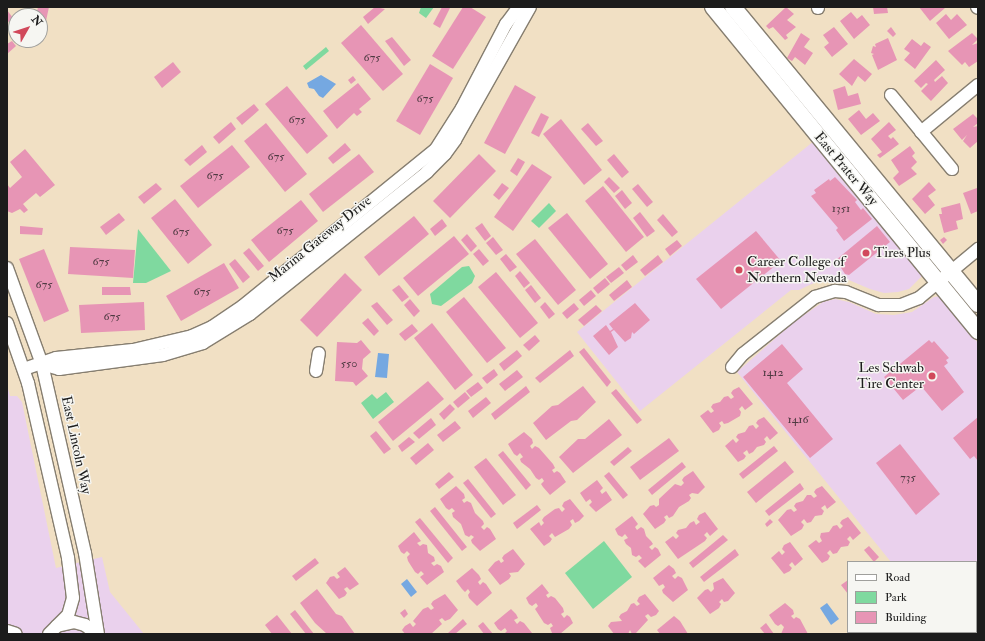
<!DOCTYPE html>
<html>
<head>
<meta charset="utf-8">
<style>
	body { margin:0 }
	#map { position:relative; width:985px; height:641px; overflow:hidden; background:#f1e0c4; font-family:"IM FELL Double Pica",serif }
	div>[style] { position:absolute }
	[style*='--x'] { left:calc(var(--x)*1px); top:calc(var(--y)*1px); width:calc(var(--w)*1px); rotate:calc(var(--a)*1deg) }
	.built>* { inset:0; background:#ead1ed }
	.green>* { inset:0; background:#7fd99f }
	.water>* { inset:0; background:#75a8e1 }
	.building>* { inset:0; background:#e795b5 }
	.roads { filter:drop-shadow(1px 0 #867e70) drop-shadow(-1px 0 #867e70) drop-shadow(0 1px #867e70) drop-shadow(0 -1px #867e70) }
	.minor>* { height:12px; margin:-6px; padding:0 6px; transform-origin:6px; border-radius:6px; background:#fff }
	.major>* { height:16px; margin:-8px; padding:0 8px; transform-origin:8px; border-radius:8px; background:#fff }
	.dots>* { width:11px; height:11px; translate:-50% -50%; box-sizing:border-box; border:2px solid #f6f6f2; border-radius:50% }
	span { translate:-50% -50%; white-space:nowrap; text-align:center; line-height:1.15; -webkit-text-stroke:3px #f6f6f2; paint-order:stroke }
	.number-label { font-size:12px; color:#4f3a42 }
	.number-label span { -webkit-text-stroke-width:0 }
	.street-label { font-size:14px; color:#1c1c1c }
	.poi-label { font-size:14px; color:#1c1c1c }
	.left { translate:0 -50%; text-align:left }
	.right { translate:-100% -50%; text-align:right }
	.frame { position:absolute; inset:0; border:8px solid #1c1c1c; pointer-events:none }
	.legend { position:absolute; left:847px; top:561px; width:130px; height:72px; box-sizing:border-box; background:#f6f6f2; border:1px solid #9f9f9c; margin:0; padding:5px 7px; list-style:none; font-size:12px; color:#1c1c1c }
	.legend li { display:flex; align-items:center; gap:8px; height:20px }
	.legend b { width:20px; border:1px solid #9f9f9c }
	.north { position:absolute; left:8px; top:8px; width:40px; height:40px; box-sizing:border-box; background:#f6f6f2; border:1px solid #9f9f9c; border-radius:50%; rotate:51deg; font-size:11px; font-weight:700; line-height:16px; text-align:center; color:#1c1c1c }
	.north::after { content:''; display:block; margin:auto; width:14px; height:18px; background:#d1495b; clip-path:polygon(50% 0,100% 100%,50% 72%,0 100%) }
</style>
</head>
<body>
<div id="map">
	<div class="built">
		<div style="clip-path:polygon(814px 141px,921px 271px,922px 276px,909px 289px,898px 292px,884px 293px,870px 289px,844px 278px,816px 282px,799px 290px,791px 290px,640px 411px,577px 332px)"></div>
		<div style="clip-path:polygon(941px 296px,978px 343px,978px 634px,948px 632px,976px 632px,976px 562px,891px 562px,737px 372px,794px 322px,823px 302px,835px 299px,849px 302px,876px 314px,894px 315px,912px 312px,934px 297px)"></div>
		<div style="clip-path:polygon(7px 385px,10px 396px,17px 396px,22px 402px,56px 568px,102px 557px,110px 592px,144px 634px,7px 634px)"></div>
	</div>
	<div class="green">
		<div style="clip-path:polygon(421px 7px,434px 7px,426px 18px,419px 13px)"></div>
		<div style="clip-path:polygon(326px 47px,329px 51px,306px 70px,303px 66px)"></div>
		<div style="clip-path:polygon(549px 203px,556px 211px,539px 228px,531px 221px)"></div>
		<div style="clip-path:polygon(138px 229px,171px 271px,146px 283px,133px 283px)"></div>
		<div style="clip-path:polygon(469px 266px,475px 276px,472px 283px,441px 306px,432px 304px,430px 294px,462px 267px)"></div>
		<div style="clip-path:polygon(386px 392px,394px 402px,373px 419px,361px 403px,372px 394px,377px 399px)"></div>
		<div style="clip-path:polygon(604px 541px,632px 577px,593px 609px,565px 573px)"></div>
	</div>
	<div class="water">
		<div style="clip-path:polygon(321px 75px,336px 84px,323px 98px,319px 96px,314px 89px,309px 88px,307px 83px)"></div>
		<div style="clip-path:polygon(378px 353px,389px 354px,387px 378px,375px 377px)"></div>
		<div style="clip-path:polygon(407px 579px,417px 592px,411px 597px,401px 584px)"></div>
		<div style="clip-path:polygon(827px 603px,839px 619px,831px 625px,820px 608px)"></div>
	</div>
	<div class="building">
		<div style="clip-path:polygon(38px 7px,49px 7px,46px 21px,36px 16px)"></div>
		<div style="clip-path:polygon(375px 7px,385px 9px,368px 24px,363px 17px)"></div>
		<div style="clip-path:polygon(442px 7px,450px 8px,440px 28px,433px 24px)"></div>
		<div style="clip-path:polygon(463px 7px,470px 7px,486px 17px,453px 69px,432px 56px)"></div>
		<div style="clip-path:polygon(786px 7px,794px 14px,787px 20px,796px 27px,786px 35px,788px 38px,785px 40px,773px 27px,769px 29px,766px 26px)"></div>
		<div style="clip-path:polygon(873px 7px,887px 7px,888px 13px,874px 14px)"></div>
		<div style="clip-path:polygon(919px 7px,944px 7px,945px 8px,930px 21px)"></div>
		<div style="clip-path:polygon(7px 10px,13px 18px,7px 23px)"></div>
		<div style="clip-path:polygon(851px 12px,857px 19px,862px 15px,870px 25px,854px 39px,840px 21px)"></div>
		<div style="clip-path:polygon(946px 14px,951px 20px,957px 14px,967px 25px,949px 39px,936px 23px)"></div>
		<div style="clip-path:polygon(361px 25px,403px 74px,383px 91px,341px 43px)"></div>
		<div style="clip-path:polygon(834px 27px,848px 44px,832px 57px,824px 47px,829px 43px,823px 35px)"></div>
		<div style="clip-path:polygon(891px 27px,896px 34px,893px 37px,887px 31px)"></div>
		<div style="clip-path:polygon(801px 33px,810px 39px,804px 47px,813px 53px,805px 65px,795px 57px,792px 61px,787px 58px)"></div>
		<div style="clip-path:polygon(972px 33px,978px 39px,972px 45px,978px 43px,978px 61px,969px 67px,965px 62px,962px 65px,948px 51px)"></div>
		<div style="clip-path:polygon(392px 37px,411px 60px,404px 66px,385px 41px)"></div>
		<div style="clip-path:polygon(888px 38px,897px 60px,878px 70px,872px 55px,874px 54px,871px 53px,873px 46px,876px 47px,875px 44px)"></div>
		<div style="clip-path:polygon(912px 39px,921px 46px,924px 42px,931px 47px,915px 69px,904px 60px,910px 53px,904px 49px)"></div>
		<div style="clip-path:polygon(12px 41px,16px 46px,7px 54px,7px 44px)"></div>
		<div style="clip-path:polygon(854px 59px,872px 74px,865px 82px,858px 76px,852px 86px,839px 74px)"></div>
		<div style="clip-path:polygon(936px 60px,945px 70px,934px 80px,935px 82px,942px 76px,948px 83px,931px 101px,921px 91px,928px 84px,926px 83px,921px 88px,914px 81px)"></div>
		<div style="clip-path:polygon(173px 62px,181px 72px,162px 88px,154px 77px)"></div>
		<div style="clip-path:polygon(430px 64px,453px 78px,420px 135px,396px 121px)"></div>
		<div style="clip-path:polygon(353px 76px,356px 80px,351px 84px,348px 80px)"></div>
		<div style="clip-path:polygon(358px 83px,371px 99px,359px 109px,362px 112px,357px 116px,354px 113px,337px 129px,323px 111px)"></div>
		<div style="clip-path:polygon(515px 85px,536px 97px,505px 154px,484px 143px)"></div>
		<div style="clip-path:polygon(287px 86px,328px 136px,307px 154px,265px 104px)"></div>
		<div style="clip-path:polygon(845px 86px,848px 96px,858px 93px,861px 104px,838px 110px,833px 90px)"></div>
		<div style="clip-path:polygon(254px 104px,259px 110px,242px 125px,236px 118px)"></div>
		<div style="clip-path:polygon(859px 110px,866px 119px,873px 113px,880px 121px,861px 135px,848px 119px)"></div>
		<div style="clip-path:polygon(541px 113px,549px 117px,539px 137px,531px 133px)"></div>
		<div style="clip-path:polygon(973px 114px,978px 119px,978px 123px,973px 127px,978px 126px,978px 141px,970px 148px,963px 141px,967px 135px,962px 140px,953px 129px)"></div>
		<div style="clip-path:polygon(561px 119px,602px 170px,584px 185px,543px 134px)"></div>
		<div style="clip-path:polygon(231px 122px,236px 129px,219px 144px,213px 137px)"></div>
		<div style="clip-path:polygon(889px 122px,896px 130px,888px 136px,891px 139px,893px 137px,899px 144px,880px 158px,877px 155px,882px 152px,871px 139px)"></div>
		<div style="clip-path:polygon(266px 123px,307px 174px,285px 192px,244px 141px)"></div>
		<div style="clip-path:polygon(588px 123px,603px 141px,596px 146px,581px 129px)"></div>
		<div style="clip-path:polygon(345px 143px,351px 150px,333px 164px,328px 158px)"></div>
		<div style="clip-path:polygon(202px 145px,207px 152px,190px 166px,184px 160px)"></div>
		<div style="clip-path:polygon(232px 145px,250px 167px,198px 208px,180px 186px)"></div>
		<div style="clip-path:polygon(910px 146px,915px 153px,912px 156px,917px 162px,911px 168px,917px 174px,899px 186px,893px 178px,899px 172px,891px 160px)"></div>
		<div style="clip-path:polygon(25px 149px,55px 185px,40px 197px,36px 193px,23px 204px,28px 210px,24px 213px,20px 209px,12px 213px,7px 211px,7px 184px,10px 188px,22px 177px,10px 162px)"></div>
		<div style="clip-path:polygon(359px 154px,374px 172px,323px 212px,309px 194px)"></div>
		<div style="clip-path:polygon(479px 154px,496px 171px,450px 218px,433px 201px)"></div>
		<div style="clip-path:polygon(614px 154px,629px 172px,622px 178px,607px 160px)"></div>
		<div style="clip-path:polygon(518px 158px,525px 162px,517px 176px,510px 171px)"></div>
		<div style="clip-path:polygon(532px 164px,552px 177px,513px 231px,494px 217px)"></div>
		<div style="clip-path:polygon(609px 177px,620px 188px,614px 193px,604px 182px)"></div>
		<div style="clip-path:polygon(835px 177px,857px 200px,855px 202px,861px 210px,863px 208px,872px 219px,844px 241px,836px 230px,838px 228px,811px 196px,816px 193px,814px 190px,829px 179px,830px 181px)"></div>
		<div style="clip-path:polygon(929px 182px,936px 190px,928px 196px,935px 205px,925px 214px,912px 199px)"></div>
		<div style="clip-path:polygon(156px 183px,162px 189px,144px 204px,138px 197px)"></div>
		<div style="clip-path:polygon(502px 183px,509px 188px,499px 200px,493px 195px)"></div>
		<div style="clip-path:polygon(638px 184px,653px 202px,647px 207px,632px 189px)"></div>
		<div style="clip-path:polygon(603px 186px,644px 237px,626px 252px,585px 201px)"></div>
		<div style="clip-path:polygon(977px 188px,978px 211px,971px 214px,963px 193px)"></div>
		<div style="clip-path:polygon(622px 190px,632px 203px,625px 209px,615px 196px)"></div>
		<div style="clip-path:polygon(175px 199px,212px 245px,188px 264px,151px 218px)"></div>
		<div style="clip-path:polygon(301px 200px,318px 221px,269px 262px,251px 240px)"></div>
		<div style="clip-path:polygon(960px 203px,963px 219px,956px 221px,958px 229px,944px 233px,939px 214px,942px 214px,941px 208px)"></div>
		<div style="clip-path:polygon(640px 212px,655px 231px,647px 237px,633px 218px)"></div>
		<div style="clip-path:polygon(119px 213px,125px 220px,106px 235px,100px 227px)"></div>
		<div style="clip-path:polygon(567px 213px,608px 264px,590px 279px,548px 228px)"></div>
		<div style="clip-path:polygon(663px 214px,678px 232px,672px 237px,657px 220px)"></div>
		<div style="clip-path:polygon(414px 216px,429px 234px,379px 276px,364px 257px)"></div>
		<div style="clip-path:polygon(442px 219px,447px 226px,435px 236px,430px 229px)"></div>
		<div style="clip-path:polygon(482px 223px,491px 236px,485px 241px,475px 228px)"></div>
		<div style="clip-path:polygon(20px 226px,43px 228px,42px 235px,20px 234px)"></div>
		<div style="clip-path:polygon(877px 226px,890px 242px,849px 275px,845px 274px,836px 260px)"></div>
		<div style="clip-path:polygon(756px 231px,781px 261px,721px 309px,696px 279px)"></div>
		<div style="clip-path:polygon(467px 234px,477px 246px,471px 252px,461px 240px)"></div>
		<div style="clip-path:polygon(454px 236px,469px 254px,418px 296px,403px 278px)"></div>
		<div style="clip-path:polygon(493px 237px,503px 250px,496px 255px,486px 243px)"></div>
		<div style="clip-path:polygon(944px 237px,947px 240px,943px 244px,940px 240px)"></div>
		<div style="clip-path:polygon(535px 239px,576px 290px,558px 305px,516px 254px)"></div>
		<div style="clip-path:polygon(677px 240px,682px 246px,670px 256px,665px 249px)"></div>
		<div style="clip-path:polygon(70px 247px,135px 250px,133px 278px,68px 274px)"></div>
		<div style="clip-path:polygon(249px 248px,264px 266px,258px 271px,243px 253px)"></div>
		<div style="clip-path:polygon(44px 249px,69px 311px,44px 322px,19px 259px)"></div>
		<div style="clip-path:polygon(479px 249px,489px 261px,483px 266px,473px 254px)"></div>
		<div style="clip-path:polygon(506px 254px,517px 267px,510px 272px,500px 259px)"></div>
		<div style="clip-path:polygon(633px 255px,638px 262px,626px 271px,621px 265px)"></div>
		<div style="clip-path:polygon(658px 255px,663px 262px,645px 276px,640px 270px)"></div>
		<div style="clip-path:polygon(235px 259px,250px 277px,243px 283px,229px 264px)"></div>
		<div style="clip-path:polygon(224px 263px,239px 288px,181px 321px,166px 296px)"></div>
		<div style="clip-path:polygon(619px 267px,624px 273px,611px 283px,606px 277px)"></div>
		<div style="clip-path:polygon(520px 271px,530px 283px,524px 288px,515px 276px)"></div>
		<div style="clip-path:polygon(496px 272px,538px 323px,520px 338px,478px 287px)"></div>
		<div style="clip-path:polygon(345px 273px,362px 290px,317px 337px,300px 320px)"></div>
		<div style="clip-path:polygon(605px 278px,610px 284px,598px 294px,593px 288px)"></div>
		<div style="clip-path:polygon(627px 280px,632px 287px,614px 301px,609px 295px)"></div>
		<div style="clip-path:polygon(399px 285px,409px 297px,402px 302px,392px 290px)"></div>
		<div style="clip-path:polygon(531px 285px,541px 298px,535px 303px,525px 290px)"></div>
		<div style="clip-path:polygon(102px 287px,130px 287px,131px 295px,102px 295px)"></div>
		<div style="clip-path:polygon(591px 290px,596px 296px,584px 306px,579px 300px)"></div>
		<div style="clip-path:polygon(464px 297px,506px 348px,487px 363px,446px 312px)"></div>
		<div style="clip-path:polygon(410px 299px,420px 311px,414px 317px,404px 305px)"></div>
		<div style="clip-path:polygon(144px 302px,145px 330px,81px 333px,79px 305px)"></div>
		<div style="clip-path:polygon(377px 302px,393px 320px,387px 325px,371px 306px)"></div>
		<div style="clip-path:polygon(545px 302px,555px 314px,549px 319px,540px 307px)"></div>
		<div style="clip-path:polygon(574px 303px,579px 309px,567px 319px,562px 313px)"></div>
		<div style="clip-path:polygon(635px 303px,650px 320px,634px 334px,632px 332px,631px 338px,625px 342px,614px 330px,611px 332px,618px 347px,609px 355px,593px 336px,606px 325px,610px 331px,613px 329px,609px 324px)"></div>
		<div style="clip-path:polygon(596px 305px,602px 311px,584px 326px,578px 320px)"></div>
		<div style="clip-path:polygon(368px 318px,379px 331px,374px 336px,362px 323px)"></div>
		<div style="clip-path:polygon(432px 323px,473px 375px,455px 390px,414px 338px)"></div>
		<div style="clip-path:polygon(412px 324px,418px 331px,405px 341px,399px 334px)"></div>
		<div style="clip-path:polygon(535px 335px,540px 341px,529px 351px,523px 345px)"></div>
		<div style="clip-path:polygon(361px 340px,371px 352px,363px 359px,362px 369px,368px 376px,356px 386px,353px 382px,335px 381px,337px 342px,357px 343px)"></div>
		<div style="clip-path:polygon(929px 340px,932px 343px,934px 341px,949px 358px,946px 360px,948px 363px,944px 366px,964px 392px,942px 411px,921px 386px,903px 400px,884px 377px)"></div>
		<div style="clip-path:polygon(782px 344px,803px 369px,787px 383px,833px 439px,810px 458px,743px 377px)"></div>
		<div style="clip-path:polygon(584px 348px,611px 382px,607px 387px,579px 352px)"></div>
		<div style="clip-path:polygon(517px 350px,522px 356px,504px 371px,499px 364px)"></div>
		<div style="clip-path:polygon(570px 350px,574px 356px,540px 383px,535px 378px)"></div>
		<div style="clip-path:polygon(494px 369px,498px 375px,487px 384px,482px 378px)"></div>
		<div style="clip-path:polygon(517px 370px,523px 377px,505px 391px,499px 384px)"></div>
		<div style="clip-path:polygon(428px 381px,444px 399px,393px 441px,378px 422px)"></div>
		<div style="clip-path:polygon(478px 382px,483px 388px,471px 397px,466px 391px)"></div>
		<div style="clip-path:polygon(526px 386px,530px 392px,495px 420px,491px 414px)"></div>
		<div style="clip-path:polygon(583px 386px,596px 402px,577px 420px,571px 421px,546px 440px,533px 423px,552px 406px,558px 405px)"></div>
		<div style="clip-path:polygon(739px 387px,753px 404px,745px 410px,742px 406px,739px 409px,741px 412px,740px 416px,728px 423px,724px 424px,722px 421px,719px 423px,721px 426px,719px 430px,713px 433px,700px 416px,708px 410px,711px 413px,714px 411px,711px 407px,713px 404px,720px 402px,724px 397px,728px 396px,731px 399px,734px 397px,731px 393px,733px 390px)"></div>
		<div style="clip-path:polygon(616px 389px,642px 420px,637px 424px,611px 393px)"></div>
		<div style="clip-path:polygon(465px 392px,470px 398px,458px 408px,453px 402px)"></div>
		<div style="clip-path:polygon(486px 397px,491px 403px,473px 418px,468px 411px)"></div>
		<div style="clip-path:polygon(450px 404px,455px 409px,444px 420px,439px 414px)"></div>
		<div style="clip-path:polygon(764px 417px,778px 433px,770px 440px,767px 436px,764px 439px,766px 442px,764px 445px,757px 447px,753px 452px,749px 454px,747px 450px,743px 453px,746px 456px,744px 459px,738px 462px,725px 446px,733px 439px,736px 443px,739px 440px,736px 437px,738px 434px,745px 432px,749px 426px,753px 425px,756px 429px,759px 426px,756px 423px,758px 420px)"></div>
		<div style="clip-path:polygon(978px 417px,978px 461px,974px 456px,970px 459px,953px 438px)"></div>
		<div style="clip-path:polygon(431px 418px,436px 425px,419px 439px,413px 433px)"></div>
		<div style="clip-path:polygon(609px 419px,622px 435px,573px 473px,559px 457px,578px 439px,585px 439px)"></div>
		<div style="clip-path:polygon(455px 421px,461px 428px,443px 442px,437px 435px)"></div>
		<div style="clip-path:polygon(376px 431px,391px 449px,384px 454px,370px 436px)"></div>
		<div style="clip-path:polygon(524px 432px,532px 439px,533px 443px,530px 446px,532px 449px,535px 446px,539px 448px,553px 464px,555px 468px,552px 470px,554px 473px,557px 471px,560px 473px,566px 482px,550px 495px,543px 487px,541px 484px,544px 481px,542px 478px,539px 480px,536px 478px,530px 469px,521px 462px,520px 459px,523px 457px,520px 453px,517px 456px,514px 454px,508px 444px)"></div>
		<div style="clip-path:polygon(409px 437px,415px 442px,402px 452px,398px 446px)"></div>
		<div style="clip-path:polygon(669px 438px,679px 451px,640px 480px,630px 467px)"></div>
		<div style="clip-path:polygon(428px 443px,434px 450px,416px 465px,410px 458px)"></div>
		<div style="clip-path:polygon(900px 444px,940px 494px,916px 515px,876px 463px)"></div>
		<div style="clip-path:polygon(774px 446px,778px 451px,743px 479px,739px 474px)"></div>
		<div style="clip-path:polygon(628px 447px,632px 451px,614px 466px,610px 462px)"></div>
		<div style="clip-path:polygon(503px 451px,531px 485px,526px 490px,498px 455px)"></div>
		<div style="clip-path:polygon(486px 458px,516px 495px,503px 505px,474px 467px)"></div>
		<div style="clip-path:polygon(785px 461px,794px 472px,756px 503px,747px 492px)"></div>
		<div style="clip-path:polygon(682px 462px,686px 467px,652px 495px,648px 490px)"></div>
		<div style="clip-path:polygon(693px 471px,705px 487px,698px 494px,692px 493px,689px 495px,691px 498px,689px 501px,679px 507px,673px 516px,669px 518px,667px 515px,664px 517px,666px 520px,664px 523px,655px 529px,643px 514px,650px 506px,654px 505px,656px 507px,659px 505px,659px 499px,675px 484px,681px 486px,684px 483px,682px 480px,684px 477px)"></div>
		<div style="clip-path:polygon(449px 472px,454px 477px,439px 489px,435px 484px)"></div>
		<div style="clip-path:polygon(609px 472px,628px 495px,623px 499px,604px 476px)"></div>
		<div style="clip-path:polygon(468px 479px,496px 514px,491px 518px,463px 483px)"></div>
		<div style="clip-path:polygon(597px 480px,603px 488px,600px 491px,602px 494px,606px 491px,612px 500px,596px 512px,589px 505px,592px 502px,590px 499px,586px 502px,580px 493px)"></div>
		<div style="clip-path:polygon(800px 483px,804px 489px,769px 516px,765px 511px)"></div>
		<div style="clip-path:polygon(456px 486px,464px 494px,465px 498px,462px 500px,464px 503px,467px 501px,471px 503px,475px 513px,483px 521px,484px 524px,481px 527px,484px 530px,487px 527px,490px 529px,496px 539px,480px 551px,472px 543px,471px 540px,474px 537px,471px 535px,469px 537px,465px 535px,461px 524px,453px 517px,452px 513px,455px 511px,452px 508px,449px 510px,446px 508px,440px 499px)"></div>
		<div style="clip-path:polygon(822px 486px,836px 502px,827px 509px,825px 505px,821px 508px,824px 511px,822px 515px,815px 516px,811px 522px,807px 523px,804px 519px,801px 522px,804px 525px,802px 529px,791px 536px,778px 520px,787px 510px,791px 509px,794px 512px,797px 510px,794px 506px,796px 503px,803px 501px,807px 495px,811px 495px,814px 498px,817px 496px,814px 492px,816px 489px)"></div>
		<div style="clip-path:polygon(570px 499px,584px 516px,579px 521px,575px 523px,573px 519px,570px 521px,572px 525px,569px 529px,555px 537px,552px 533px,549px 536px,552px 539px,550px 542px,544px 546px,530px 529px,539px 522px,541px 526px,544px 523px,542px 520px,544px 517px,555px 509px,559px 508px,562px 512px,565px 509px,562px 506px,564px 502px)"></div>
		<div style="clip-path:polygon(537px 505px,541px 510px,517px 529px,513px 523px)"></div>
		<div style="clip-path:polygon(435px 507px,467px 547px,462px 551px,430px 511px)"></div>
		<div style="clip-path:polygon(705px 512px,718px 529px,710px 536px,707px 532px,704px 535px,707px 538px,705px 541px,678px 559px,665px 542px,673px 536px,676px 539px,679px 536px,676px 533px,678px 530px,686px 528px,690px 523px,694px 521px,696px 525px,700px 522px,697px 519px,699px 515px)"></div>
		<div style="clip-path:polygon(632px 516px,638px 524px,635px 527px,637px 530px,641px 527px,644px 529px,646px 536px,651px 541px,653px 544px,649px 547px,652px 550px,655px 547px,658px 549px,661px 555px,645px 568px,638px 561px,642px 558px,639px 555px,636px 557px,632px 555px,631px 548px,626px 544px,624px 540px,628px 538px,625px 534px,622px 537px,618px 535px,615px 529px)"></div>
		<div style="clip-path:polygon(848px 517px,861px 533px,853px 540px,850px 536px,847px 539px,850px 542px,848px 546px,841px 547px,837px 553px,833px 554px,830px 550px,827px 553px,830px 556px,828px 560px,822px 563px,808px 546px,816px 540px,819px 543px,822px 541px,820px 537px,821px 533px,829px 532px,833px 526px,837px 525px,840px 529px,843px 526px,840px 523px,842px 520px)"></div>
		<div style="clip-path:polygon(420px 518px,453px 558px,448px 563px,415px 522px)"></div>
		<div style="clip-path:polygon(770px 519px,773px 522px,767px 527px,765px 524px)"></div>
		<div style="clip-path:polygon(414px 532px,421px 541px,417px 543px,420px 546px,423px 544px,427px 545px,428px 553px,434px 557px,435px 561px,431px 563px,434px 566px,437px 564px,441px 566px,444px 572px,427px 585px,420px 577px,424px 574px,421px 571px,418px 574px,415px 572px,408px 561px,407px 557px,410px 554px,407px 551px,404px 554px,401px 552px,398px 546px)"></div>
		<div style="clip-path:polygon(723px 535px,728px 540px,693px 568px,689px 563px)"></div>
		<div style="clip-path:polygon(790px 542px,803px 559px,795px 566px,792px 562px,789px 565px,792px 568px,790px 571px,784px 574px,771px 558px,779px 551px,782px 555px,785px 552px,782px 549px,784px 545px)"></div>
		<div style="clip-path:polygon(869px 546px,879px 557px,874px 562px,864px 550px)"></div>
		<div style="clip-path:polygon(513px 549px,525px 564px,518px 572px,509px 573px,511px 576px,509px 579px,500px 585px,488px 570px,495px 562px,499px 560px,501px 563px,504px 561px,502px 558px,504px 555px)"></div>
		<div style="clip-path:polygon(735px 549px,739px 555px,704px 582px,700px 577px)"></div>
		<div style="clip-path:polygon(315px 558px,319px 563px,296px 581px,292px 576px)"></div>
		<div style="clip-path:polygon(669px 565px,674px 569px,676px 573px,672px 576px,675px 579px,678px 576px,682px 578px,688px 590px,673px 602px,663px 593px,662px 590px,665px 587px,663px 584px,659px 586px,653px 578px)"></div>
		<div style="clip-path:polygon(345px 567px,359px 584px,350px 590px,347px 587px,344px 589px,347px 593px,345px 596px,339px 599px,326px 583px,330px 577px,334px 576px,337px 579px,340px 577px,337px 573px)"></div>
		<div style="clip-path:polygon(472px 568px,479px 575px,481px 579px,478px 582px,480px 585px,483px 582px,486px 584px,492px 593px,477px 606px,469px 598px,468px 595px,470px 592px,468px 589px,465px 592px,462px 589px,456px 581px)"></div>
		<div style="clip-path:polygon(723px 578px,735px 593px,728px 601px,724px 602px,722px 599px,719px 602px,721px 604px,719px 608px,710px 614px,697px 598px,705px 590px,708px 589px,711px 592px,714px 589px,713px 583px)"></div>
		<div style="clip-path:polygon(848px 580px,848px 594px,841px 585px)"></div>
		<div style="clip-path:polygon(542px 584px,549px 593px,546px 595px,548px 598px,551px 596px,555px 598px,563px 608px,564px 612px,561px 614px,564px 618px,567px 615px,570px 617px,573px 623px,560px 634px,552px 633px,550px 628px,553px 626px,551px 623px,548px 625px,544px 623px,535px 609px,538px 606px,536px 603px,532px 606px,529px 604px,526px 598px)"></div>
		<div style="clip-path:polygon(317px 589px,336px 614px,342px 616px,355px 634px,327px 634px,315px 623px,300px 603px)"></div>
		<div style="clip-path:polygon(445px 594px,458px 610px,450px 619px,445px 621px,442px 618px,439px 620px,442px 624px,431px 634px,405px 634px,402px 630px,405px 626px,410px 623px,413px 627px,416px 624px,413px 621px,423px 609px,428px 607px,431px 610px,434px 608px,431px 604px,433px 601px)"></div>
		<div style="clip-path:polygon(645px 594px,659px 611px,656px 615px,651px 617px,648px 614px,645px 616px,648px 620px,636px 633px,632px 634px,630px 630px,628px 634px,614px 634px,608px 626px,611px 622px,622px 621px,619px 617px,621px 614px,627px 611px,631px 604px,634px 603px,637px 606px,640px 604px,637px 601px,639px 597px)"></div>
		<div style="clip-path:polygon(785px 603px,793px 610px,794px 614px,791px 616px,794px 619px,796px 617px,800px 619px,808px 634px,781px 634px,784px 627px,781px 624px,778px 626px,775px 624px,769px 615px)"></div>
		<div style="clip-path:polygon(976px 604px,978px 606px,978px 627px,976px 626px)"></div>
		<div style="clip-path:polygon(405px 609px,408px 614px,404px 618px,400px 613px)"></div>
		<div style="clip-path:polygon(511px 609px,516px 614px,518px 618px,514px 620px,517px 624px,520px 621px,524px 623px,532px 633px,504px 634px,507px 631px,505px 628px,501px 631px,498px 629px,494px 623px)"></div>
		<div style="clip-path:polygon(295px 610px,314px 634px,306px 634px,290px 614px)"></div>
		<div style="clip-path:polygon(277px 615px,292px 634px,272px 634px,265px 625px)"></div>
		<div style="clip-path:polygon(674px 616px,680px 621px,688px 634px,660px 634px,657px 630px)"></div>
		<div style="clip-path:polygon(463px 619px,467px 624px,455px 634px,447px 634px)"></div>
		<div style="clip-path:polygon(483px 622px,493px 634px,484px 634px,478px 626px)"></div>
		<div style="clip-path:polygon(766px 623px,774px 634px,765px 634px,760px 628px)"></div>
		<div style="clip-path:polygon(878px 632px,902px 632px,876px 634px)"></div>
	</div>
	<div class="roads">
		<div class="minor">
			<div style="--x:818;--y:7;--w:1;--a:90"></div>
			<div style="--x:977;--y:7;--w:1;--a:45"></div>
			<div style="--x:891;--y:95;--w:96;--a:50.5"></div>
			<div style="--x:921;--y:132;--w:74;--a:-39.5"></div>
			<div style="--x:7;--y:268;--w:102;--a:70"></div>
			<div style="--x:42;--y:364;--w:194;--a:77.2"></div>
			<div style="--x:85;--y:553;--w:82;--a:80.9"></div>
			<div style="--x:7;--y:323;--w:64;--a:70.7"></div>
			<div style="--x:28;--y:383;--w:180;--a:77.1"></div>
			<div style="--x:68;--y:558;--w:40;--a:82.9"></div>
			<div style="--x:73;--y:598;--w:18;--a:106"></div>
			<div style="--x:68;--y:615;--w:16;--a:135"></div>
			<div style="--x:42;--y:364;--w:18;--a:16"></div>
			<div style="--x:59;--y:369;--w:105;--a:-7.7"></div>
			<div style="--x:163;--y:355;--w:42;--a:-16.7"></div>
			<div style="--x:203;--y:343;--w:55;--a:-31.7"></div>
			<div style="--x:250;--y:314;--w:227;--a:-38.7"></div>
			<div style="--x:427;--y:172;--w:25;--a:-45"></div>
			<div style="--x:445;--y:154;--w:17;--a:-54"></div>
			<div style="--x:455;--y:140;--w:153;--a:-60.6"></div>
			<div style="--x:732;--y:367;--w:17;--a:-50"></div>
			<div style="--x:743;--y:354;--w:92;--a:-38.4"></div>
			<div style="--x:815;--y:297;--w:21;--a:-17"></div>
			<div style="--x:835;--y:291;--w:11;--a:5"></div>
			<div style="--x:846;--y:292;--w:35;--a:22"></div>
			<div style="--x:879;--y:305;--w:22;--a:0"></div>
			<div style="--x:901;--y:305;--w:19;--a:-21"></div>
			<div style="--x:919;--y:298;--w:77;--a:-39.7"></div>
			<div style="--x:24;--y:369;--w:34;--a:-19"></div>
			<div style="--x:56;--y:358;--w:77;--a:-5.9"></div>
			<div style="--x:133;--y:350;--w:61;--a:-13.3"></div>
			<div style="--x:192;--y:336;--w:22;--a:-24"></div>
			<div style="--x:212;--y:327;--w:37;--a:-34"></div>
			<div style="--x:243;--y:306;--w:249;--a:-39.1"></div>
			<div style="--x:436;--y:149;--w:49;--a:-57.6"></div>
			<div style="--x:462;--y:108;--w:95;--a:-62.4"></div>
			<div style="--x:506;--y:24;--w:21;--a:-53"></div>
			<div style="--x:316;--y:371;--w:18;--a:-81"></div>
			<div style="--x:7;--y:631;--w:9;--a:18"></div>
			<div style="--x:49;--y:634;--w:11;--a:-45"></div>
			<div style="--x:57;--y:626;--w:17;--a:-13"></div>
			<div style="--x:74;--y:622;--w:11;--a:15"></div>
			<div style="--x:85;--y:625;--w:14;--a:39"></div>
		</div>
		<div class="major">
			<div style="--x:713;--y:7;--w:419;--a:50.7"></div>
			<div style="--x:733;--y:7;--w:385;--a:50.5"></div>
		</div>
	</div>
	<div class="dots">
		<div style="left:866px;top:253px;background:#d1495b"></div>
		<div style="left:739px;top:270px;background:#d1495b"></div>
		<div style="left:932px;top:376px;background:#d1495b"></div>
	</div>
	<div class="number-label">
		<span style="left:372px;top:58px">675</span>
		<span style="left:425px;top:99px">675</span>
		<span style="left:297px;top:120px">675</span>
		<span style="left:276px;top:157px">675</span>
		<span style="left:215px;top:176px">675</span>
		<span style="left:841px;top:209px">1351</span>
		<span style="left:285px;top:231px">675</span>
		<span style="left:181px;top:232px">675</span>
		<span style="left:101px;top:262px">675</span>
		<span style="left:44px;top:285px">675</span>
		<span style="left:202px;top:292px">675</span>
		<span style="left:112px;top:317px">675</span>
		<span style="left:349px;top:364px">550</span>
		<span style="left:773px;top:373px">1412</span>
		<span style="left:798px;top:420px">1416</span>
		<span style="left:908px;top:478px">735</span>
	</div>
	<div class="street-label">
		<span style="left:846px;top:169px;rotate:50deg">East Prater Way</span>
		<span style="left:320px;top:239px;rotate:-39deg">Marina Gateway Drive</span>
		<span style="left:76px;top:445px;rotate:78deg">East Lincoln Way</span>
	</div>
	<div class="poi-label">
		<span class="left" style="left:874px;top:253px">Tires Plus</span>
		<span class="left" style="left:747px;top:270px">Career College of<br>Northern Nevada</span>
		<span class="right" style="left:924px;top:376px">Les Schwab<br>Tire Center</span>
	</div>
	<div class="frame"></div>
	<ul class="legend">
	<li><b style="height:5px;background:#fff"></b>Road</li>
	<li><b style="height:11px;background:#7fd99f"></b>Park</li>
	<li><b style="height:11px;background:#e795b5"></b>Building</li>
	</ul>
	<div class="north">N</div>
</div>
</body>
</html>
